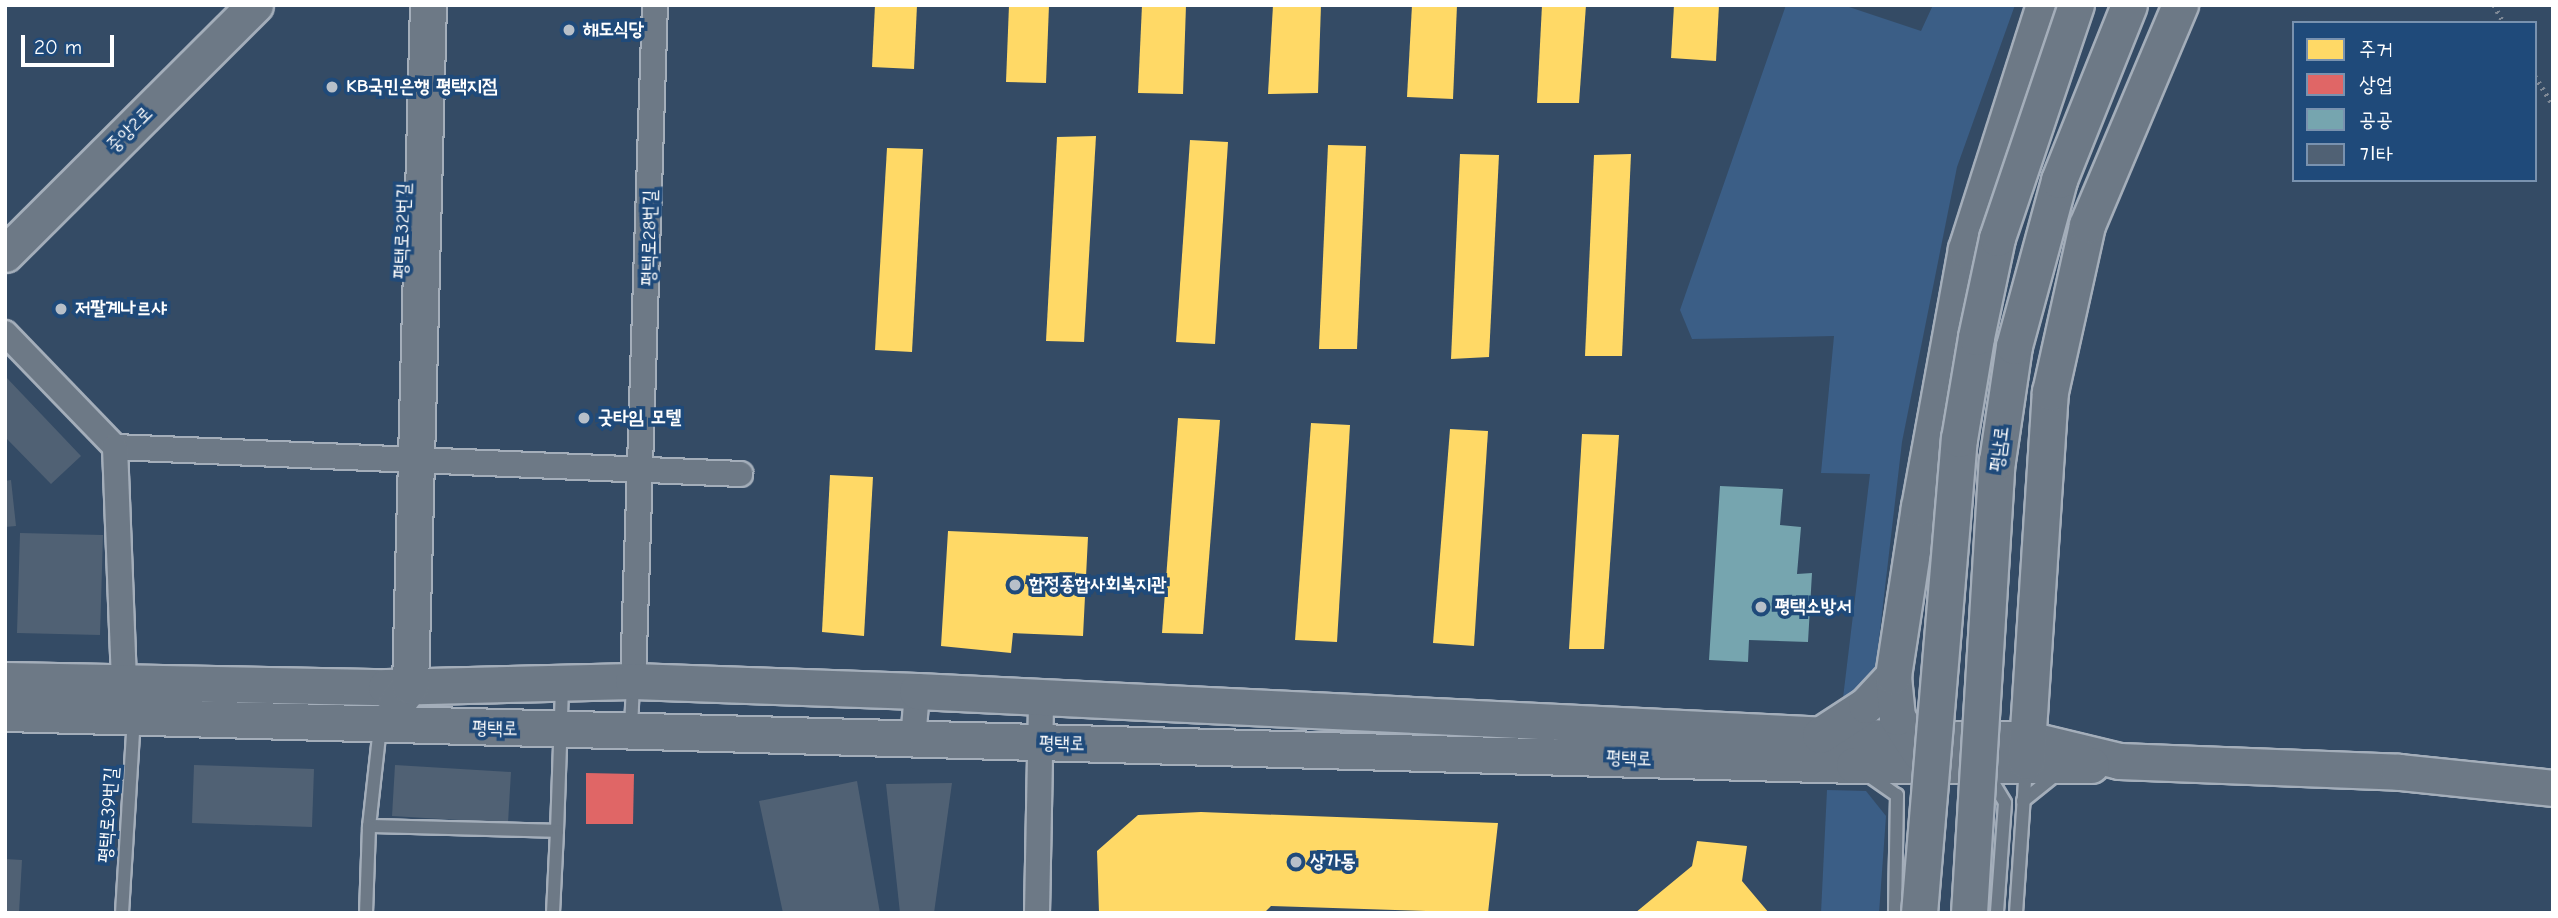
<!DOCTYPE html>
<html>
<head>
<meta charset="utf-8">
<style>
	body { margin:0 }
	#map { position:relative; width:2558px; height:918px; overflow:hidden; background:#344b65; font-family:"Comic Neue","Poor Story",sans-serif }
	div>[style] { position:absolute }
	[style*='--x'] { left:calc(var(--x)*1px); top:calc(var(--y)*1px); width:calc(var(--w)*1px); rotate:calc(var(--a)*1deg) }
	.green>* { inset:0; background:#3b5e86 }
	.homes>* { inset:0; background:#ffd966 }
	.shops>* { inset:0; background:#e06666 }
	.public>* { inset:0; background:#76a5af }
	.building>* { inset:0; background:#506174 }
	.path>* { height:4.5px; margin-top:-2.25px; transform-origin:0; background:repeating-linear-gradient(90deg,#7e8895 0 2px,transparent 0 7px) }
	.roads { filter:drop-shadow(2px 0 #a4aeba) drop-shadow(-2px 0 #a4aeba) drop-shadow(0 2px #a4aeba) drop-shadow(0 -2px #a4aeba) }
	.lane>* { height:12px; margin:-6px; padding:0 6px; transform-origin:6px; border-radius:6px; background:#6d7986 }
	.street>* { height:24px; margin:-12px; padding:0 12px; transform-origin:12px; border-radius:12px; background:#6d7986 }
	.secondary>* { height:35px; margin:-17.5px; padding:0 17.5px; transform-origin:17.5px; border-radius:17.5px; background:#6d7986 }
	.bridges { filter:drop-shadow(2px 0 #a4aeba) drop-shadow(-2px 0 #a4aeba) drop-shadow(0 2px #a4aeba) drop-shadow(0 -2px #a4aeba) }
	.secondary-bridge>* { height:35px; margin:-17.5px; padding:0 17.5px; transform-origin:17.5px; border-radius:17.5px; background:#6d7986 }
	.dots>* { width:19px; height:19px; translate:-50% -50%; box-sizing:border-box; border:4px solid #1f4a7a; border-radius:50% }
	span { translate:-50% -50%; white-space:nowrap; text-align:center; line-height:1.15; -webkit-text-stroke:7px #1f4a7a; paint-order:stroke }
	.poi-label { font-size:19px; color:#fff; font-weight:700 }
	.left { translate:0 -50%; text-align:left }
	.street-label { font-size:19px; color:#fff }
	.frame { position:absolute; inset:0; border:7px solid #fff; pointer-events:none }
	.legend { position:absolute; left:2292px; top:21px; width:245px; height:161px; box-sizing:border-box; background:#1f4a7a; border:2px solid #7992af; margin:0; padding:9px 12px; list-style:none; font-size:21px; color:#fff }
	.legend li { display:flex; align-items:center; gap:14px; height:35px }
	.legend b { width:35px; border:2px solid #7992af }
	.scale { position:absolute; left:21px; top:35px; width:93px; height:32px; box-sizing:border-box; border:4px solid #fff; border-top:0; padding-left:9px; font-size:21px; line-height:24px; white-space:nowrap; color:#fff; -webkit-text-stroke:5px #1f4a7a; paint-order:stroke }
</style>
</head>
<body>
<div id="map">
	<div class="green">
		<div style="clip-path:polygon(1786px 5px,1843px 5px,1921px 31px,1933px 5px,2015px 5px,1957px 167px,1902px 442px,1874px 682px,1860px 696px,1843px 698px,1870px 474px,1821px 473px,1834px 336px,1692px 339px,1680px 310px)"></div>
		<div style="clip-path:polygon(1827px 790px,1866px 791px,1886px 816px,1879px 913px,1821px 913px)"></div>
	</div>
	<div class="homes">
		<div style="clip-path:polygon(875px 5px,917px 5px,914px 69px,872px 67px)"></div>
		<div style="clip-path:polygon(1009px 5px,1049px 5px,1046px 83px,1006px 82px)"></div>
		<div style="clip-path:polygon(1142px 5px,1186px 5px,1183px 94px,1138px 93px)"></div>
		<div style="clip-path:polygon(1273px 5px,1321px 5px,1318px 93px,1268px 94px)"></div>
		<div style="clip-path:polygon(1412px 5px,1457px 5px,1453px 99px,1407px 97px)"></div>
		<div style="clip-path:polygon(1542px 5px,1586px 5px,1579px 103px,1537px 103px)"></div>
		<div style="clip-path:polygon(1674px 5px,1719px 5px,1716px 61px,1671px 58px)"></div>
		<div style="clip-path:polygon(1096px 136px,1084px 342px,1046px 341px,1057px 137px)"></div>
		<div style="clip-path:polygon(1190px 140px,1228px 142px,1215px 344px,1176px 342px)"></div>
		<div style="clip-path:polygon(1328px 145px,1366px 146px,1357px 349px,1319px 349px)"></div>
		<div style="clip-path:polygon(887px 148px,923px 149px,912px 352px,875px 350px)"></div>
		<div style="clip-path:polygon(1460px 154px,1499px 155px,1489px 357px,1451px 359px)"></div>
		<div style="clip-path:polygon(1631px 154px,1622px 356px,1585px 356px,1594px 155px)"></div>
		<div style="clip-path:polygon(1178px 418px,1220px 420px,1203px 634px,1162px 633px)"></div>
		<div style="clip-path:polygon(1311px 423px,1350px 425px,1337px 642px,1295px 640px)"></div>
		<div style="clip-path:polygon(1450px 429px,1488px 431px,1474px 646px,1433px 643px)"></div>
		<div style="clip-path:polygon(1582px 434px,1619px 435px,1604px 649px,1569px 649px)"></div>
		<div style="clip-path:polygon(830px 475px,873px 477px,864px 636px,822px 632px)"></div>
		<div style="clip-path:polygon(948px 531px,1088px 537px,1083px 636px,1013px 633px,1011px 653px,941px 646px)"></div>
		<div style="clip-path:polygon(1201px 812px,1498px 823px,1488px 913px,1271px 906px,1264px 913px,1099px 913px,1097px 851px,1138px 815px)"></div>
		<div style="clip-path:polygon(1697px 841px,1747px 846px,1742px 881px,1769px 913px,1635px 913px,1692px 866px)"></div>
	</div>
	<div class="shops">
		<div style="clip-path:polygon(586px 773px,634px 774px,633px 824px,586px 824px)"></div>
	</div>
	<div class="public">
		<div style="clip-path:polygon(1720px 486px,1783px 489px,1780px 525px,1801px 527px,1797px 574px,1812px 573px,1808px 642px,1749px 640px,1748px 662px,1709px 660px)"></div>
	</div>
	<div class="building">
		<div style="clip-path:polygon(5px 376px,81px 456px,51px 484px,5px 437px)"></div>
		<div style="clip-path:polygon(11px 480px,16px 526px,5px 527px,5px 481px)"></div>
		<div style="clip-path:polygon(20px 533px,103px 535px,100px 635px,17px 633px)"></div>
		<div style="clip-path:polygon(194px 765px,314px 769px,312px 827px,192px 823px)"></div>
		<div style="clip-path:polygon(395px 765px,511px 772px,508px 823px,392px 816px)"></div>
		<div style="clip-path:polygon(857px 781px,880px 913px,783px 913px,759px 801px)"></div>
		<div style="clip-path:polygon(952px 783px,934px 913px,900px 913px,886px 784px)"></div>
		<div style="clip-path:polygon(5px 859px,22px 860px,19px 913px,5px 913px)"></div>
	</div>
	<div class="path">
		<div style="--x:2494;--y:5;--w:21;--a:61"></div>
		<div style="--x:2535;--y:76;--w:34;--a:58"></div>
	</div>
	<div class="roads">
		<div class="lane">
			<div style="--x:380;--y:727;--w:100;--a:96.3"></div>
			<div style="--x:369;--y:826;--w:188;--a:1.5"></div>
			<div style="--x:557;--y:831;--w:146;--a:-88"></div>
			<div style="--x:631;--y:729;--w:45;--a:-87.5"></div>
			<div style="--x:1986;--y:771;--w:37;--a:59"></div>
			<div style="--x:2005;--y:803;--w:110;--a:94.2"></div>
			<div style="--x:1865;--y:773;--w:39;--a:35"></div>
			<div style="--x:1897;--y:795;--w:118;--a:91"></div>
			<div style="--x:2023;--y:801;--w:45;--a:-38.7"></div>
			<div style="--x:122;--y:913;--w:194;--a:-86.5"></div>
			<div style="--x:366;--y:913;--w:87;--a:-88"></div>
			<div style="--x:553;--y:913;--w:82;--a:-87.2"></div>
			<div style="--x:2016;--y:913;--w:145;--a:-86.1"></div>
		</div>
		<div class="street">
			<div style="--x:5;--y:333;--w:158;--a:46"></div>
			<div style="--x:115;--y:447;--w:626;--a:2.47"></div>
			<div style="--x:115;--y:447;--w:235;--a:87.8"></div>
			<div style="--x:633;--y:681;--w:676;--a:-88.14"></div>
			<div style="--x:913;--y:741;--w:50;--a:-85.4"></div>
			<div style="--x:1037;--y:913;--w:212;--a:-88.9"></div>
		</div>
		<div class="secondary">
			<div style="--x:5;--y:254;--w:353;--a:-44.9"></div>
			<div style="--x:5;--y:680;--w:381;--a:1.1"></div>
			<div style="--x:386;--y:687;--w:247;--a:-1.4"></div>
			<div style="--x:633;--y:681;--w:284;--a:2"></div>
			<div style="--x:917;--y:691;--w:995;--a:2.76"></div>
			<div style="--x:1911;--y:739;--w:117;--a:0"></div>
			<div style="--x:2028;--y:739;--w:94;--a:13.6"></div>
			<div style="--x:2119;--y:761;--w:280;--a:2.2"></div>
			<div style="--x:2399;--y:772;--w:155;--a:5.9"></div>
			<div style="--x:396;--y:704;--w:23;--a:-52"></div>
			<div style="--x:410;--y:686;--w:681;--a:-88.49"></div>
			<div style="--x:5;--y:713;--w:1850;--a:1.61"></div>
			<div style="--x:1854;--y:765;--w:237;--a:0"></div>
			<div style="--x:1820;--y:735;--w:55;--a:-33.1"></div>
			<div style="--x:1866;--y:705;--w:40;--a:-47"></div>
			<div style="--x:1920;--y:753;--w:43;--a:-122.6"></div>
			<div style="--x:1897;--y:717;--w:41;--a:-95.6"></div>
			<div style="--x:1893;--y:676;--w:171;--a:-81.3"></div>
			<div style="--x:1919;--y:507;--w:262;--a:-79.7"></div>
			<div style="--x:1966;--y:249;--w:256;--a:-72.3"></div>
			<div style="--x:2026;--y:761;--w:370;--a:-86.3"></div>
			<div style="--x:2050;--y:392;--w:171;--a:-77.5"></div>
			<div style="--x:2087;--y:225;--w:239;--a:-67.1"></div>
		</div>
	</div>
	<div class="bridges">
		<div class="secondary-bridge">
			<div style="--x:1919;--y:913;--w:476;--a:-85.2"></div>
			<div style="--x:1959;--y:439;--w:103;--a:-80.5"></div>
			<div style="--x:1976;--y:337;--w:101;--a:-78"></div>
			<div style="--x:1997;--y:238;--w:246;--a:-71.3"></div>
			<div style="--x:1969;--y:913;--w:453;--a:-86.5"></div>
			<div style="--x:1997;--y:461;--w:116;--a:-81.6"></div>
			<div style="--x:2014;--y:346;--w:172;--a:-74.8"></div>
			<div style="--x:2059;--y:180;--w:188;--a:-68.2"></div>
		</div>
	</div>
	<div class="dots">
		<div style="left:569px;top:30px;background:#b8c0c9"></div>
		<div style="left:332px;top:87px;background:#b8c0c9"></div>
		<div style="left:61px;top:309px;background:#b8c0c9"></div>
		<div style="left:584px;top:418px;background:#b8c0c9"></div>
		<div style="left:1015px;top:585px;background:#b8c0c9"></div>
		<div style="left:1761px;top:607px;background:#b8c0c9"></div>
		<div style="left:1296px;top:862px;background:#b8c0c9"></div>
	</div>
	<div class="poi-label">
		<span class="left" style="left:583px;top:30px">해도식당</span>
		<span class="left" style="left:346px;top:87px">KB국민은행 평택지점</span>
		<span class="left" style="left:75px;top:309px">저팔계나르샤</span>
		<span class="left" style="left:598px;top:418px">굿타임 모텔</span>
		<span class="left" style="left:1029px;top:585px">합정종합사회복지관</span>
		<span class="left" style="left:1775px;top:607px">평택소방서</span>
		<span class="left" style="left:1310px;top:862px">상가동</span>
	</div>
	<div class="street-label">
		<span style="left:130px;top:130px;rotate:-45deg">중앙2로</span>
		<span style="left:403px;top:231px;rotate:-88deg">평택로32번길</span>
		<span style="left:650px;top:238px;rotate:-89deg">평택로28번길</span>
		<span style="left:2000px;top:449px;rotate:-83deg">평남로</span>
		<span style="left:495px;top:729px;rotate:1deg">평택로</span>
		<span style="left:1062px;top:744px;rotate:1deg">평택로</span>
		<span style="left:1629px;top:759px;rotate:2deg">평택로</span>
		<span style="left:109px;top:815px;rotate:-86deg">평택로39번길</span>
	</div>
	<div class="frame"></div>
	<ul class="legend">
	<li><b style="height:19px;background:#ffd966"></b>주거</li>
	<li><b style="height:19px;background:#e06666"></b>상업</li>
	<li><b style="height:19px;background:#76a5af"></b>공공</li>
	<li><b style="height:19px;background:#506174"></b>기타</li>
	</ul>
	<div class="scale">20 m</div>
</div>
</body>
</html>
